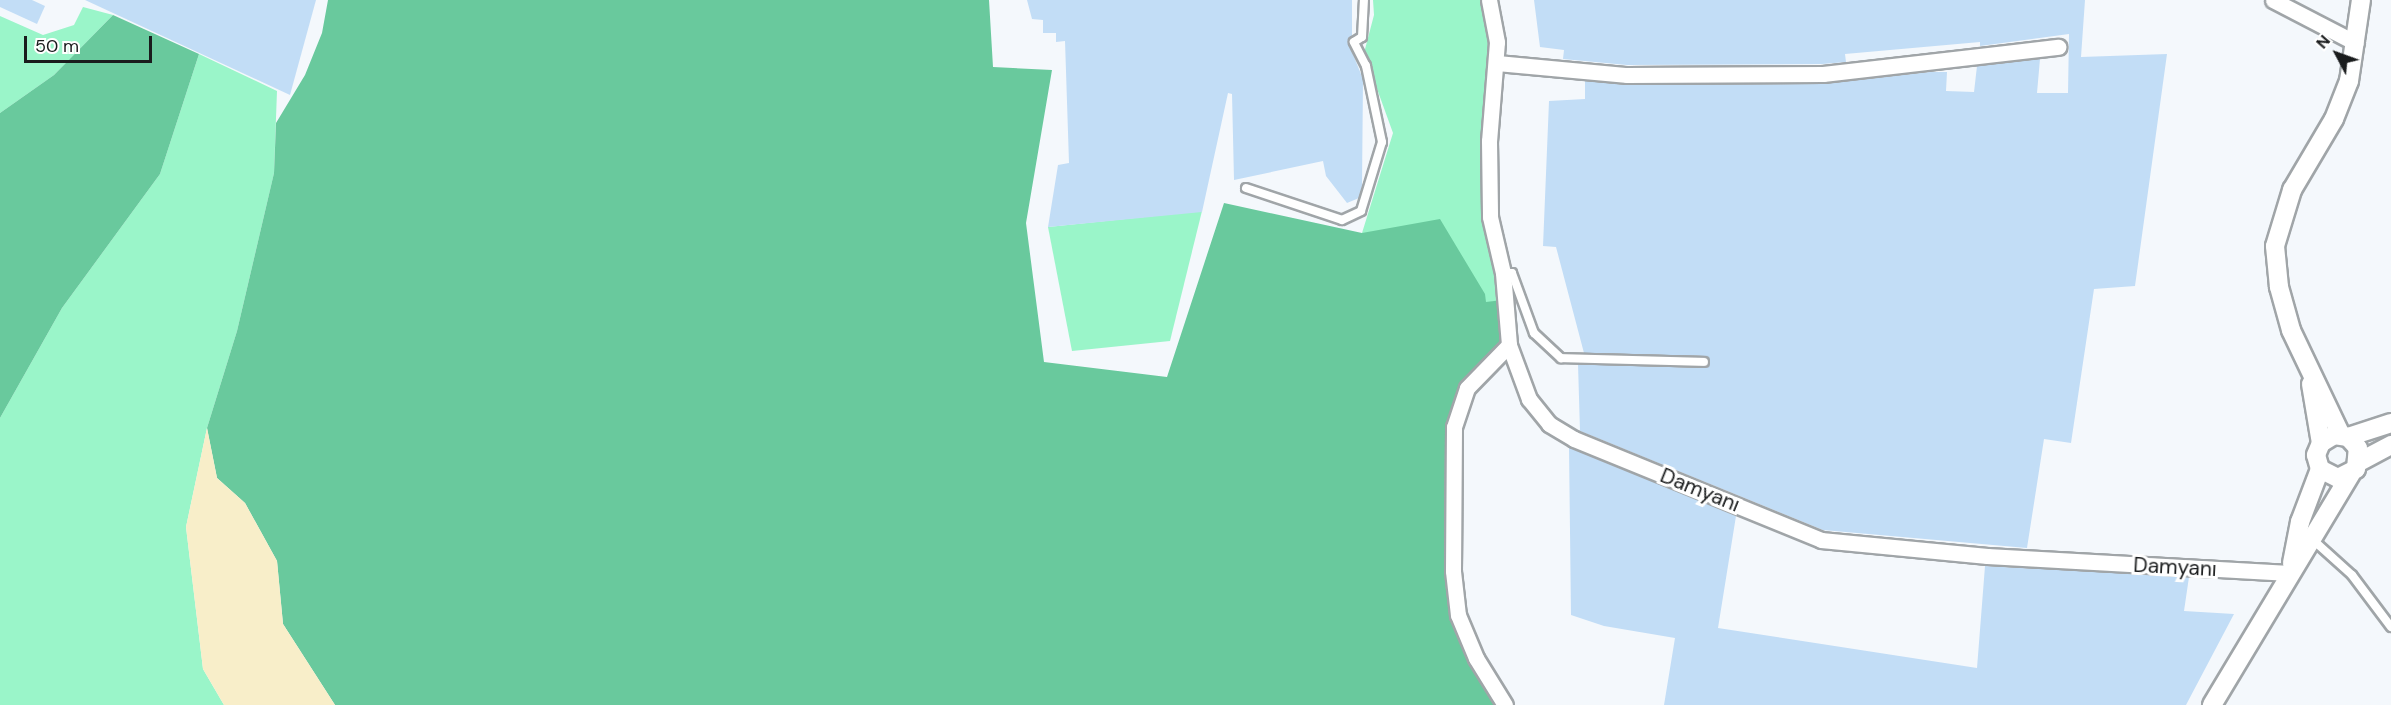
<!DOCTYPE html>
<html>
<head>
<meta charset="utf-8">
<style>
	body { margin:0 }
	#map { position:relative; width:2391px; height:705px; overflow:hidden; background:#f4f8fc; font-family:"DM Sans",sans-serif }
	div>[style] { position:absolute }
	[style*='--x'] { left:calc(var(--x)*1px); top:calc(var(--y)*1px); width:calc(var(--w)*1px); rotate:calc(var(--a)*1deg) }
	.green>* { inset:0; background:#9af5c9 }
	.forest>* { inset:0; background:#69c99d }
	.sand>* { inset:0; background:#f8eec9 }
	.building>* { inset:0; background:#c2ddf6 }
	.roads { filter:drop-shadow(2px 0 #a0a5a8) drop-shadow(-2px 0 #a0a5a8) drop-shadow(0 2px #a0a5a8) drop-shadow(0 -2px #a0a5a8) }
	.service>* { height:8px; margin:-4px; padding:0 4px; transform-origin:4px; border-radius:4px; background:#fff }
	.minor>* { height:15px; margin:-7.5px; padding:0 7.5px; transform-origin:7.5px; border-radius:7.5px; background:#fff }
	.tertiary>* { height:18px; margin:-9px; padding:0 9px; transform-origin:9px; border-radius:9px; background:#fff }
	span { translate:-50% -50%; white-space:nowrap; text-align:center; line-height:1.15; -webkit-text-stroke:6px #fff; paint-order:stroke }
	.street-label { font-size:21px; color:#1a1c1d }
	.north { position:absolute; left:2307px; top:24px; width:60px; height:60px; -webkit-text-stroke:4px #fff; paint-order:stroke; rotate:311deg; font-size:16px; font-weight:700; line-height:24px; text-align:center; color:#1a1c1d }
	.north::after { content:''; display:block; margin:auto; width:21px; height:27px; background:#1a1c1d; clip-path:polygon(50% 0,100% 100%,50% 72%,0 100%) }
	.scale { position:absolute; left:24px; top:36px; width:128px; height:27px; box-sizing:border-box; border:3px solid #1a1c1d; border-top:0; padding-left:8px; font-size:18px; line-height:21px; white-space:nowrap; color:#1a1c1d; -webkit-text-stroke:4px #fff; paint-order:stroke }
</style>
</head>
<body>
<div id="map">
	<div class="green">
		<div style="clip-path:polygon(1373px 0,1485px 0,1492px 42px,1486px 141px,1502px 300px,1486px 303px,1362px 233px,1393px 133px,1364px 53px,1374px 15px)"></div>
		<div style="clip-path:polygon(83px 7px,113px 15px,54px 75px,0 113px,0 16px,43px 35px,74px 25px)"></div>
		<div style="clip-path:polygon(199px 54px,277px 91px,274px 173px,237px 331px,207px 428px,186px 527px,203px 669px,224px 705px,0 705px,0 418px,62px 308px,160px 174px)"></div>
		<div style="clip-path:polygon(1202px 211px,1170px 341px,1072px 351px,1048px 227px)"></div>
	</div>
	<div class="forest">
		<div style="clip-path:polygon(328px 0,989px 0,993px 67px,1052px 70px,1026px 223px,1044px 362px,1167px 377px,1224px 203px,1362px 233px,1440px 219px,1485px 294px,1486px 302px,1502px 300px,1503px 340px,1463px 386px,1449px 571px,1500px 705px,335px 705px,283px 624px,277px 561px,245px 503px,217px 478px,207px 428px,237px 331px,274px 173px,276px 123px,305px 75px,322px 33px)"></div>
		<div style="clip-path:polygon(113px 15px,199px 54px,160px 174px,62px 308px,0 418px,0 113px,54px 75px)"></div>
	</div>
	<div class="sand">
		<div style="clip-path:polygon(207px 428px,217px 478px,245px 503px,277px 561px,283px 624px,335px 705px,224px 705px,203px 669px,186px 527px)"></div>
	</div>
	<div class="building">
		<div style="clip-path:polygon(0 0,32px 0,45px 6px,37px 24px,0 7px)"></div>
		<div style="clip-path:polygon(85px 0,316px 0,290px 95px)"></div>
		<div style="clip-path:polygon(1027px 0,1352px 0,1352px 36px,1348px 42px,1363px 79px,1362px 186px,1359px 198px,1347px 203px,1326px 176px,1323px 161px,1234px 180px,1232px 94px,1228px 93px,1202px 212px,1048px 227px,1058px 165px,1069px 163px,1065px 41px,1056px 42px,1056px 33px,1043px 33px,1043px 20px,1032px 19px)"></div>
		<div style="clip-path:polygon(1534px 0,2085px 0,2081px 57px,2167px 54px,2135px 286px,2094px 289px,2071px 443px,2044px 439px,2027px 548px,1823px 530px,1580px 431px,1578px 364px,1704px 368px,1710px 362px,1704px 356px,1584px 353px,1556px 247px,1543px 246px,1549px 101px,1585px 99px,1585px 81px,1627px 85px,1823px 84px,1930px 72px,1947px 72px,1946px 91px,1974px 92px,1977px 66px,2040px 59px,2037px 93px,2068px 93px,2069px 34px,1980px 46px,1980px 42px,1845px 54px,1846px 62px,1822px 64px,1627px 65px,1563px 59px,1564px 50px,1540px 47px)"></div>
		<div style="clip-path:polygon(1569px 447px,1736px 516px,1718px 628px,1977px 668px,1985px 566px,2189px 577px,2184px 611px,2234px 614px,2186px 705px,1664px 705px,1675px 638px,1604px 626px,1571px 615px)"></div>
	</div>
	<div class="roads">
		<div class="service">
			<div style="--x:1246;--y:188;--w:101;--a:18.4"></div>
			<div style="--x:1342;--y:220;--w:21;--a:-25"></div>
			<div style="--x:1361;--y:211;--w:72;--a:-73.1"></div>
			<div style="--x:1382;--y:142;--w:78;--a:-101.9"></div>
			<div style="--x:1366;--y:66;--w:27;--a:-117"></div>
			<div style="--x:1354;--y:42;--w:9;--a:-32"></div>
			<div style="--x:1362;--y:37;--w:37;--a:-87"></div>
			<div style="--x:1503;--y:273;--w:9;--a:0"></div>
			<div style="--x:1512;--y:273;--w:64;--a:69.9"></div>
			<div style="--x:1534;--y:333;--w:37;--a:43"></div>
			<div style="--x:1561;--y:358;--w:143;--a:1.6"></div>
			<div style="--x:2312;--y:539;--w:54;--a:42"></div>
			<div style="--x:2352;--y:575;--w:65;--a:53.1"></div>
		</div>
		<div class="minor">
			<div style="--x:1489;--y:0;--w:43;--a:79.2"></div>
			<div style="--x:1497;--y:42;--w:99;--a:94.6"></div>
			<div style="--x:1489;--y:141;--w:76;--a:89.2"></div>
			<div style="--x:1490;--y:217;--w:57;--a:76.9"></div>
			<div style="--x:1503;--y:273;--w:72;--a:85.2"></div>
			<div style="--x:1509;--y:345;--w:58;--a:69.7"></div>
			<div style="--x:1529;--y:399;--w:32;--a:51"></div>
			<div style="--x:1549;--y:424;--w:29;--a:31"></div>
			<div style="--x:1574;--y:439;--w:267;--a:22.2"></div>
			<div style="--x:1821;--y:540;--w:167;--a:5.5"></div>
			<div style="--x:1987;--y:556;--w:303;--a:3.2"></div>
			<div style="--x:2273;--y:0;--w:93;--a:27.4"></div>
			<div style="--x:1497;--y:63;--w:131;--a:5.3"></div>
			<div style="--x:1627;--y:75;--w:196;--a:-0.3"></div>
			<div style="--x:1823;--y:74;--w:237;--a:-6.6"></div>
			<div style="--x:1505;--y:705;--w:55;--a:-121.7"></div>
			<div style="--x:1476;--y:658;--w:47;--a:-112.7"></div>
			<div style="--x:1458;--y:615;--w:44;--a:-96.5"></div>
			<div style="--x:1453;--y:571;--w:144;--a:-89.6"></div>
			<div style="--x:1454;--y:427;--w:41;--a:-71.6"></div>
			<div style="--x:1467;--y:388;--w:60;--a:-45.7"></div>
		</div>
		<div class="tertiary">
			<div style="--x:2311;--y:384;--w:60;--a:80.4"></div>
			<div style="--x:2321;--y:443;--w:13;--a:113"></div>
			<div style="--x:2316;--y:455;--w:15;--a:74"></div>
			<div style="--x:2320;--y:469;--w:20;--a:27"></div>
			<div style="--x:2338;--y:478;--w:20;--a:-27"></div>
			<div style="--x:2356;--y:469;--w:21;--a:-85"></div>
			<div style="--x:2358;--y:448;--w:15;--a:-132"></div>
			<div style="--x:2348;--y:437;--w:14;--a:-172"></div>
			<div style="--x:2334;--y:435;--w:15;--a:148"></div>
			<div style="--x:2341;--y:435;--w:116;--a:-115.5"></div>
			<div style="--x:2291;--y:330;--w:45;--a:-105.6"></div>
			<div style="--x:2279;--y:287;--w:41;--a:-95.6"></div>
			<div style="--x:2275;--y:246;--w:59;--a:-73.1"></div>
			<div style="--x:2292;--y:190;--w:82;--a:-59.4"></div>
			<div style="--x:2334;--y:119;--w:41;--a:-68.5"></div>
			<div style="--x:2349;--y:81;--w:82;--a:-81.6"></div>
			<div style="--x:2348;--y:437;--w:45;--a:-18"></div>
			<div style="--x:2359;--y:462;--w:36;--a:-28"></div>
			<div style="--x:2292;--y:563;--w:42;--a:-79"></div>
			<div style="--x:2300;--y:522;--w:57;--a:-69.3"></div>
			<div style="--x:2212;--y:705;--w:270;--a:-59"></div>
		</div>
	</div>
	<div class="street-label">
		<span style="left:1700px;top:490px;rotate:22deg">Damyanı</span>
		<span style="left:2175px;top:567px;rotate:3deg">Damyanı</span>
	</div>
	<div class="north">N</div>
	<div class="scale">50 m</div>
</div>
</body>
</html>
